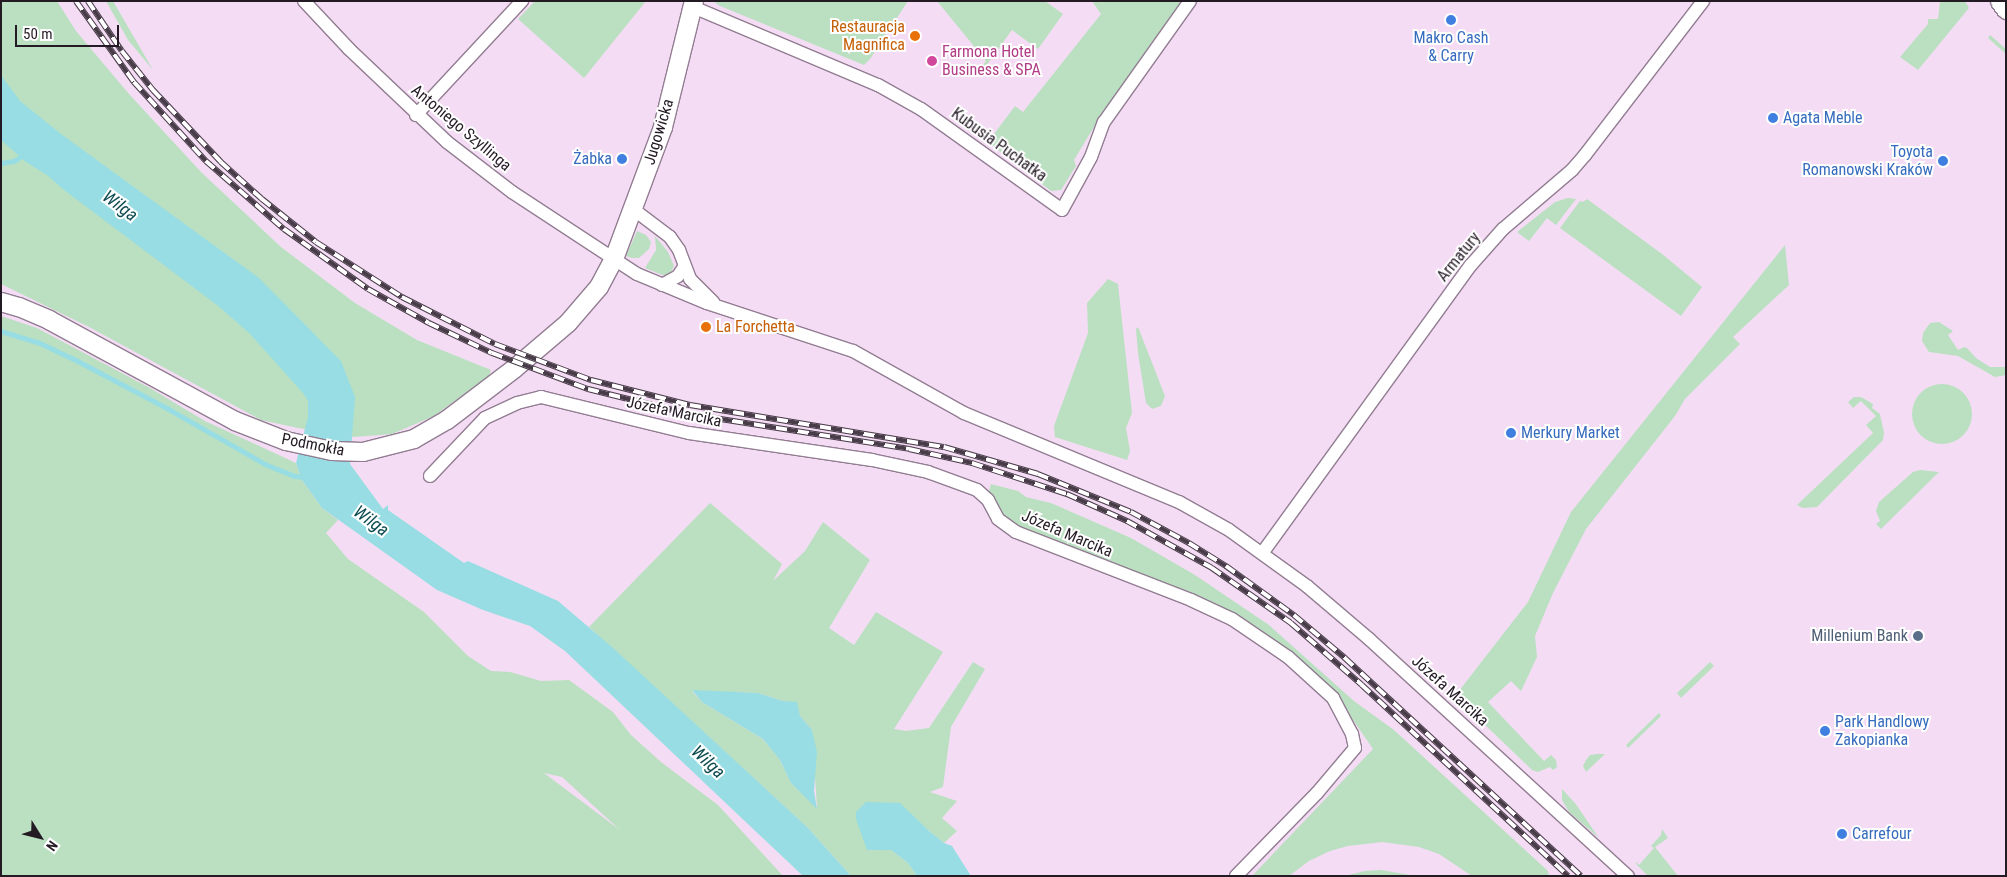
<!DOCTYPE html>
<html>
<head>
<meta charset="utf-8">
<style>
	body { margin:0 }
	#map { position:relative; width:2007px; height:877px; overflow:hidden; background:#f4ddf4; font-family:"Roboto Condensed",sans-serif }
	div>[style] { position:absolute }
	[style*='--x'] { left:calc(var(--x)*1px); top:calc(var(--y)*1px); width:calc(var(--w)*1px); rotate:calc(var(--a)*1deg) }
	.green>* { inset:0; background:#bae0c1 }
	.round { border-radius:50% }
	.water>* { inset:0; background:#97dde3 }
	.stream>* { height:4.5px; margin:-2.25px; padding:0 2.25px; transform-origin:2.25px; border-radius:2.25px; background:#97dde3 }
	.roads { filter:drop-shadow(1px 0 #927d92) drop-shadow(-1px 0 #927d92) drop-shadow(0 1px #927d92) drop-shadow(0 -1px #927d92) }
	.street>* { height:12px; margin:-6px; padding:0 6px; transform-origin:6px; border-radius:6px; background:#fff }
	.secondary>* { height:18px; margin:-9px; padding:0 9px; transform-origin:9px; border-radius:9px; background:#fff }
	.primary>* { height:19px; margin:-9.5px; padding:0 9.5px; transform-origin:9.5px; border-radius:9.5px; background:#fff }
	.rail>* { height:5.5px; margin-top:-2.75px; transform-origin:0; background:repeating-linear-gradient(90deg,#fff 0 11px,#483c48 0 22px); box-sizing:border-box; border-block:1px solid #483c48 }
	.dots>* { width:14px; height:14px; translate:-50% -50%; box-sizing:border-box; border:2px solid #fff; border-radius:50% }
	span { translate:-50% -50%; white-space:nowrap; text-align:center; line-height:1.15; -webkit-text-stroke:4px #fff; paint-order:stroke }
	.food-label { font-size:16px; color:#c56008 }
	.right { translate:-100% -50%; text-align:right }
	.left { translate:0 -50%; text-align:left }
	.shop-label { font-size:16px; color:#366cbe }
	.hotel-label { font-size:16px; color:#b23c85 }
	.street-label { font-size:16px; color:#231a23 }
	.service-label { font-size:16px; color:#4e5e75 }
	.water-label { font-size:18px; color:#0c4b50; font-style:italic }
	.frame { position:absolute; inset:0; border:2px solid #231a23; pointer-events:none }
	.north { position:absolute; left:15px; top:812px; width:50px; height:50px; -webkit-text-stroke:4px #fff; paint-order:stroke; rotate:126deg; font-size:14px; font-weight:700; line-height:20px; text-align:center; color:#231a23 }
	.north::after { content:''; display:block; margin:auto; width:18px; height:22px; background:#231a23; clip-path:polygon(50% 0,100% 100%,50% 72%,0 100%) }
	.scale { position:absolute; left:15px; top:25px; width:104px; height:22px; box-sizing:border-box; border:2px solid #231a23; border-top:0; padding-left:6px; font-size:15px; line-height:18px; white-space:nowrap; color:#231a23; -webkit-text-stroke:4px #fff; paint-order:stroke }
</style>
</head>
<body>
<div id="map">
	<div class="green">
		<div style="clip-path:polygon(1px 1px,57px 1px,76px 31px,129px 94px,202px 173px,281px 247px,355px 303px,417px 340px,491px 370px,489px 376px,434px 416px,392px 434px,354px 437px,298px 428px,261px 420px,89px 327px,1px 284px)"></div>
		<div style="clip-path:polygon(106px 1px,113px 1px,153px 70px,128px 40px)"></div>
		<div style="clip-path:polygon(535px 1px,646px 1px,584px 78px,518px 19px)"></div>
		<div style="clip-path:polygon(713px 1px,908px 1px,870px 59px,864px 65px,720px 6px)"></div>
		<div style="clip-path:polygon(937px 1px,1045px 1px,1063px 14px,1038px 49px,1012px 30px,980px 74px,977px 73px,986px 61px)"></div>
		<div style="clip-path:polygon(1092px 1px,1182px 1px,1094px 127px,1074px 160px,1076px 166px,1061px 190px,1051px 191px,988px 142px,1015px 106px,1023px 112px,1101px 14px)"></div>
		<div style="clip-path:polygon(1940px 1px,1965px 1px,1969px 8px,1918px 70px,1900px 57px,1928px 24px,1928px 19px,1938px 19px)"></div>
		<div style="clip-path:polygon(1990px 35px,2006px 49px,2006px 54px,1988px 38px)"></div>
		<div style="clip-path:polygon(1568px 198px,1576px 199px,1556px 225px,1547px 218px,1529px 241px,1517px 232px,1555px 202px)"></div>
		<div style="clip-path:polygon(1587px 199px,1662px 254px,1702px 287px,1681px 316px,1560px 228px,1580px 201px,1583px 202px)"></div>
		<div style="clip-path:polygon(637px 231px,646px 235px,651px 242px,649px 249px,639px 258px,632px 258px,626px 256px)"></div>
		<div style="clip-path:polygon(655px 236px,668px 252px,674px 266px,670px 274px,665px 276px,645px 268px,656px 250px)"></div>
		<div style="clip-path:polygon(1785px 245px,1789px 285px,1733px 337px,1740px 344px,1685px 399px,1675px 416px,1586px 529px,1553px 593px,1535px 636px,1537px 657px,1521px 691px,1511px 681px,1488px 702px,1544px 761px,1551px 755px,1556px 760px,1557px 767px,1553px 770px,1550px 767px,1538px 772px,1532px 770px,1455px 696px,1528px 602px,1571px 512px)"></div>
		<div style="clip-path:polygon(1108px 279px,1118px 284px,1132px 413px,1126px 428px,1130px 451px,1127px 460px,1055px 437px,1054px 426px,1088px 333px,1087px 303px)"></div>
		<div style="clip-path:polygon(evenodd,1px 316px,37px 328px,150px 388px,205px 421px,296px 463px,302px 480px,322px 508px,338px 520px,326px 533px,348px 559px,424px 612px,468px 656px,491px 671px,510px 672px,541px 681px,569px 680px,613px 712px,631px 735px,661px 762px,718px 805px,783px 876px,1px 876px,1px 316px,544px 773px,562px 777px,620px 830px,544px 773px)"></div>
		<div style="clip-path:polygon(1939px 322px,1953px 331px,1948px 335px,1958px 350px,1964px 347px,1967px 348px,1976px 358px,1990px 367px,2006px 367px,2006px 375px,1995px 377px,1958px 356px,1929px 352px,1922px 341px,1923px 333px,1930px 323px)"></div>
		<div style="clip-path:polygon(1138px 327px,1165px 396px,1161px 406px,1152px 409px,1146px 403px,1138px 353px,1136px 329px)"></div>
		<div class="round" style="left:1912px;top:384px;width:60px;height:60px"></div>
		<div style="clip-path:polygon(1854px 397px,1861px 397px,1873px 404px,1872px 408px,1880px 414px,1884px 433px,1883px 440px,1817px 507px,1803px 508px,1797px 505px,1873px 433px,1866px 425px,1876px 416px,1861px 401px,1853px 408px,1848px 402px)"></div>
		<div style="clip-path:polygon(1920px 470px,1939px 472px,1881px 529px,1876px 524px,1880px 521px,1876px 511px,1879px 502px,1913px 472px)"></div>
		<div style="clip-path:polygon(991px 484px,1018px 491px,1026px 497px,1051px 503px,1131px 538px,1195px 575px,1269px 625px,1354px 701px,1394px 730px,1548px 871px,1549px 876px,1472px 876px,1439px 854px,1419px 847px,1382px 842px,1348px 846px,1330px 851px,1309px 861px,1289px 876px,1252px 876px,1373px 749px,1342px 704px,1262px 634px,1016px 527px,1002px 514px,989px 491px)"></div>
		<div style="clip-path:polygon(evenodd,710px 503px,782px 564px,773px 581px,805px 551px,823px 522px,870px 560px,829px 628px,854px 645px,876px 612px,943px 652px,894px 729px,906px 731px,929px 728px,973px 662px,985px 669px,951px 727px,943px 787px,930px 792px,957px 801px,942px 818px,957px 831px,944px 843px,928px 830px,869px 851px,878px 849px,891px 850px,908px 863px,917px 876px,851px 876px,808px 828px,589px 627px,710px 503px,692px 691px,758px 693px,783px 701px,800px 716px,812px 730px,817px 808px,791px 783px,780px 760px,763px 739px,702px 702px,692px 691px)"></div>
		<div style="clip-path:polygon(1710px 662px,1714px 666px,1681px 698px,1677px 693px)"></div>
		<div style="clip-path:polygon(1659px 713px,1661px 716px,1628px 748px,1626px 745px)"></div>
		<div style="clip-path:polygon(1597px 754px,1605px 754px,1586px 772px,1583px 766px,1586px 760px,1590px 755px)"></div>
		<div style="clip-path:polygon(1562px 789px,1575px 803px,1599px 838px,1569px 812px,1562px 800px)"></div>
		<div style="clip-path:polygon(1662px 829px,1668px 838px,1655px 847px,1678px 876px,1648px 876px,1636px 864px,1636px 862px,1639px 865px,1654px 848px,1651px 846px,1661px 835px)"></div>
		<div style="clip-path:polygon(1381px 870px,1416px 876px,1344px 876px,1365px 871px)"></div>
	</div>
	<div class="water">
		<div style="clip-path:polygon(1px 75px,20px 101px,61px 134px,259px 278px,341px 361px,355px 397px,350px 464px,383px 509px,388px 505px,388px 510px,464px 563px,468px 561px,558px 601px,612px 647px,808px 828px,851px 876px,803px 876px,565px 651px,530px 626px,483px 610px,437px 590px,322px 508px,302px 480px,296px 463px,308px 417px,308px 401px,303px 393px,249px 333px,217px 305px,64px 190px,47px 175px,26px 162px,1px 140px)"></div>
		<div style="clip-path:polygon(692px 690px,758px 693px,783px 701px,797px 702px,800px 716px,812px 730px,817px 752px,814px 791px,817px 809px,791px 783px,780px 760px,763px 739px,702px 702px)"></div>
		<div style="clip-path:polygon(866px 802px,900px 803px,928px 830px,944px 843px,952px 846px,971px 876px,917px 876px,908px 863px,891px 850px,867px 850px,856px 819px,856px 812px)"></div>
	</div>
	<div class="stream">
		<div style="--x:1;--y:163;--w:13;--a:-9"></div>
		<div style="--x:14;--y:161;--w:13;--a:-32"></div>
		<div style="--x:1;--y:331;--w:39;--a:17"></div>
		<div style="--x:38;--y:342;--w:42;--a:25.3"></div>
		<div style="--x:76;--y:360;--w:103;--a:27.8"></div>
		<div style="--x:167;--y:408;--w:113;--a:29.7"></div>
		<div style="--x:265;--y:464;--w:31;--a:22"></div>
		<div style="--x:294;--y:476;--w:11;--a:5"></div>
	</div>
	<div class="roads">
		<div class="street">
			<div style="--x:304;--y:1;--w:66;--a:46.8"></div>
			<div style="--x:349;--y:49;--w:135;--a:43.5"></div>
			<div style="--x:447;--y:142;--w:82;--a:37.6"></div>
			<div style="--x:512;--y:192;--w:149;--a:33.3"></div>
			<div style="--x:637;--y:274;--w:76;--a:22.5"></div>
			<div style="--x:707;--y:303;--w:154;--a:18.2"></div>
			<div style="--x:853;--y:351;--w:127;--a:29.2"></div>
			<div style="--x:964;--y:413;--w:233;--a:22.5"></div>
			<div style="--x:1179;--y:502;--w:57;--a:29.2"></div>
			<div style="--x:1229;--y:530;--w:97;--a:35.8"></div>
			<div style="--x:1308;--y:587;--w:80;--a:40.4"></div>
			<div style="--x:1369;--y:639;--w:351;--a:42.5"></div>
			<div style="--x:693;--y:7;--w:201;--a:22.9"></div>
			<div style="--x:878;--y:85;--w:49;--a:29.2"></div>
			<div style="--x:921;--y:109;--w:173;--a:35.6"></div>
			<div style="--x:1062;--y:210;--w:60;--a:-61.3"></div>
			<div style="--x:1091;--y:157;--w:37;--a:-70"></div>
			<div style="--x:1104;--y:122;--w:148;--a:-54.6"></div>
			<div style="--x:416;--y:115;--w:156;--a:-47.1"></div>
			<div style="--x:633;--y:209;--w:46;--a:37.1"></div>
			<div style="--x:670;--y:237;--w:16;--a:55"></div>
			<div style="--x:679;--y:250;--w:31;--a:69"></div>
			<div style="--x:690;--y:279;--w:33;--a:45"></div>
			<div style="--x:662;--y:285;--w:18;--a:-29"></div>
			<div style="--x:678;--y:276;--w:11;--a:-56"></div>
			<div style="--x:430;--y:476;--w:80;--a:-46.5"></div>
			<div style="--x:485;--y:418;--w:35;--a:-25"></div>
			<div style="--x:517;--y:403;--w:25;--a:-14"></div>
			<div style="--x:541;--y:397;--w:152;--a:13.7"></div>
			<div style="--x:689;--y:433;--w:185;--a:8.4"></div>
			<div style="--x:872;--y:460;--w:57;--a:12.1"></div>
			<div style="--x:928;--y:472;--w:52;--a:20.2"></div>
			<div style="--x:977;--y:490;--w:15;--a:42"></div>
			<div style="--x:988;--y:500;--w:21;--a:62"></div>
			<div style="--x:998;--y:519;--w:22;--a:36"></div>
			<div style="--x:1016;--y:532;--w:188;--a:21.2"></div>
			<div style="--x:1191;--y:600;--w:45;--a:24.9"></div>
			<div style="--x:1232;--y:619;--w:68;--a:34.2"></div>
			<div style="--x:1288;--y:657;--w:61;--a:42.3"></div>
			<div style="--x:1333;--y:698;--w:41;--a:62.2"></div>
			<div style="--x:1352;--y:734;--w:14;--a:78"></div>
			<div style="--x:1355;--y:748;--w:59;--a:130.2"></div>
			<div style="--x:1317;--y:793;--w:116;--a:134.3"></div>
			<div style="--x:1263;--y:552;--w:354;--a:-54.1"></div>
			<div style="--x:1471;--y:265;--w:48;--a:-48.4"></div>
			<div style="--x:1503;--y:229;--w:91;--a:-40.5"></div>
			<div style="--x:1572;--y:170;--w:20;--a:-49"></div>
			<div style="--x:1585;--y:155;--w:194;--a:-52.5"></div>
		</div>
		<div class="secondary">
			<div style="--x:1;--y:302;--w:19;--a:16"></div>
			<div style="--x:19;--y:307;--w:33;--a:23"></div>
			<div style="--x:49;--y:320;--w:212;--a:28.5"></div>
			<div style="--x:235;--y:421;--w:55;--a:21.4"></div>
			<div style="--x:286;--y:441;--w:47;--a:12.3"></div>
			<div style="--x:332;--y:451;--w:31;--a:2"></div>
			<div style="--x:363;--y:452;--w:53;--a:-14.3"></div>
			<div style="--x:414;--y:439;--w:38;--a:-30"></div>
			<div style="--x:447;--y:420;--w:84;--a:-37.3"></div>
			<div style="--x:514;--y:369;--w:71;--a:-40.4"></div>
			<div style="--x:568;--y:323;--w:48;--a:-49.3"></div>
			<div style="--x:599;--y:287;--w:32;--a:-62"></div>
			<div style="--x:614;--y:259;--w:141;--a:-69.6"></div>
			<div style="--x:663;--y:127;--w:130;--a:-76.2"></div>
		</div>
		<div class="primary">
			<div style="--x:2000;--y:1;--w:10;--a:53"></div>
		</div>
	</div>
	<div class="rail">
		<div style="--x:76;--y:1;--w:100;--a:54.4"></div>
		<div style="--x:134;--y:82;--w:107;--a:47.7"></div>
		<div style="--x:206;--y:161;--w:103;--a:41.1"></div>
		<div style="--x:284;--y:229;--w:103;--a:35.5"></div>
		<div style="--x:368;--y:289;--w:70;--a:29.1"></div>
		<div style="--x:429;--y:323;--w:70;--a:25.5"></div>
		<div style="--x:492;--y:353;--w:103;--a:20.6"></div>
		<div style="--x:588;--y:389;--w:104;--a:13.9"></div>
		<div style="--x:689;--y:414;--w:223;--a:9"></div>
		<div style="--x:909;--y:449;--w:65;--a:12.5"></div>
		<div style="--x:972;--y:463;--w:100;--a:18.1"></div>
		<div style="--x:1067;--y:494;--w:66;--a:24.2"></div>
		<div style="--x:1127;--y:521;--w:97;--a:28.9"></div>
		<div style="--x:1212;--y:568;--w:96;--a:34.8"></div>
		<div style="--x:1291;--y:623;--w:94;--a:41.1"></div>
		<div style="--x:1362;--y:685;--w:281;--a:42.8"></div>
		<div style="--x:88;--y:1;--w:60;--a:55.8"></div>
		<div style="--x:122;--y:51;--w:50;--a:51.5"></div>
		<div style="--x:153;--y:90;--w:99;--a:46.6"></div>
		<div style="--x:221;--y:162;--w:55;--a:42.1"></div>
		<div style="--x:262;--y:199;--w:69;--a:38.5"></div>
		<div style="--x:316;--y:242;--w:102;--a:32.6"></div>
		<div style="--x:402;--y:297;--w:104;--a:26.8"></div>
		<div style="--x:495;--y:344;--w:103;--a:20.6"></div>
		<div style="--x:591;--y:380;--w:102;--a:14.2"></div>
		<div style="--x:690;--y:405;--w:257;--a:9.4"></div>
		<div style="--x:944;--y:447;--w:98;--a:16"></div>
		<div style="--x:1038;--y:474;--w:100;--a:22.2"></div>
		<div style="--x:1131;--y:512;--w:66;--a:28.1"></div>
		<div style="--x:1189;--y:543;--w:44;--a:31.9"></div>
		<div style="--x:1226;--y:566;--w:84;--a:35.8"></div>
		<div style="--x:1294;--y:615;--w:67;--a:40.1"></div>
		<div style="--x:1345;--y:658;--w:321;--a:42.7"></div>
	</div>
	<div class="dots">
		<div style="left:1451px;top:20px;background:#3f7fe0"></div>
		<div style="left:915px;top:36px;background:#e8710a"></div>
		<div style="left:932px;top:61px;background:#d1479c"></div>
		<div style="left:1773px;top:118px;background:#3f7fe0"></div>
		<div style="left:622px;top:159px;background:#3f7fe0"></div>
		<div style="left:1943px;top:161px;background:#3f7fe0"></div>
		<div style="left:706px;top:327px;background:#e8710a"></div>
		<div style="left:1511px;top:433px;background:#3f7fe0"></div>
		<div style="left:1918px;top:636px;background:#5c6f8a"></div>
		<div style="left:1825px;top:731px;background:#3f7fe0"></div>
		<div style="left:1842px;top:834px;background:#3f7fe0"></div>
	</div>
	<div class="food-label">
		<span class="right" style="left:905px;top:36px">Restauracja<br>Magnifica</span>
		<span class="left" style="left:716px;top:327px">La Forchetta</span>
	</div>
	<div class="shop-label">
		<span style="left:1451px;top:47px">Makro Cash<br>&amp; Carry</span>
		<span class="left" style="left:1783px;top:118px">Agata Meble</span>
		<span class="right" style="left:1933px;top:161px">Toyota<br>Romanowski Kraków</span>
		<span class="right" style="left:612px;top:159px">Żabka</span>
		<span class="left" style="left:1521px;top:433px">Merkury Market</span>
		<span class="left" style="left:1835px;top:731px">Park Handlowy<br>Zakopianka</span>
		<span class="left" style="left:1852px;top:834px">Carrefour</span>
	</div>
	<div class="hotel-label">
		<span class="left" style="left:942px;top:61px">Farmona Hotel<br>Business &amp; SPA</span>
	</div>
	<div class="street-label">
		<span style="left:461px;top:128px;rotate:40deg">Antoniego Szyllinga</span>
		<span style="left:659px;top:132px;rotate:-73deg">Jugowicka</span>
		<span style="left:999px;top:145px;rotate:36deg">Kubusia Puchatka</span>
		<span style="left:1459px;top:257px;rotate:-51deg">Armatury</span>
		<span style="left:674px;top:412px;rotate:12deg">Józefa Marcika</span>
		<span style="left:313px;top:445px;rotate:11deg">Podmokła</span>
		<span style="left:1067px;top:534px;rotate:23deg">Józefa Marcika</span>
		<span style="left:1450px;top:691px;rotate:42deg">Józefa Marcika</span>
	</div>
	<div class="service-label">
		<span class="right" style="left:1908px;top:636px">Millenium Bank</span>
	</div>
	<div class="water-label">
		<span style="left:120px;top:206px;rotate:37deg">Wilga</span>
		<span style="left:371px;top:521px;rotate:36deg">Wilga</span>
		<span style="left:708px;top:762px;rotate:43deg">Wilga</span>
	</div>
	<div class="frame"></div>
	<div class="north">N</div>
	<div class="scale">50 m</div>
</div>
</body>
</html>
